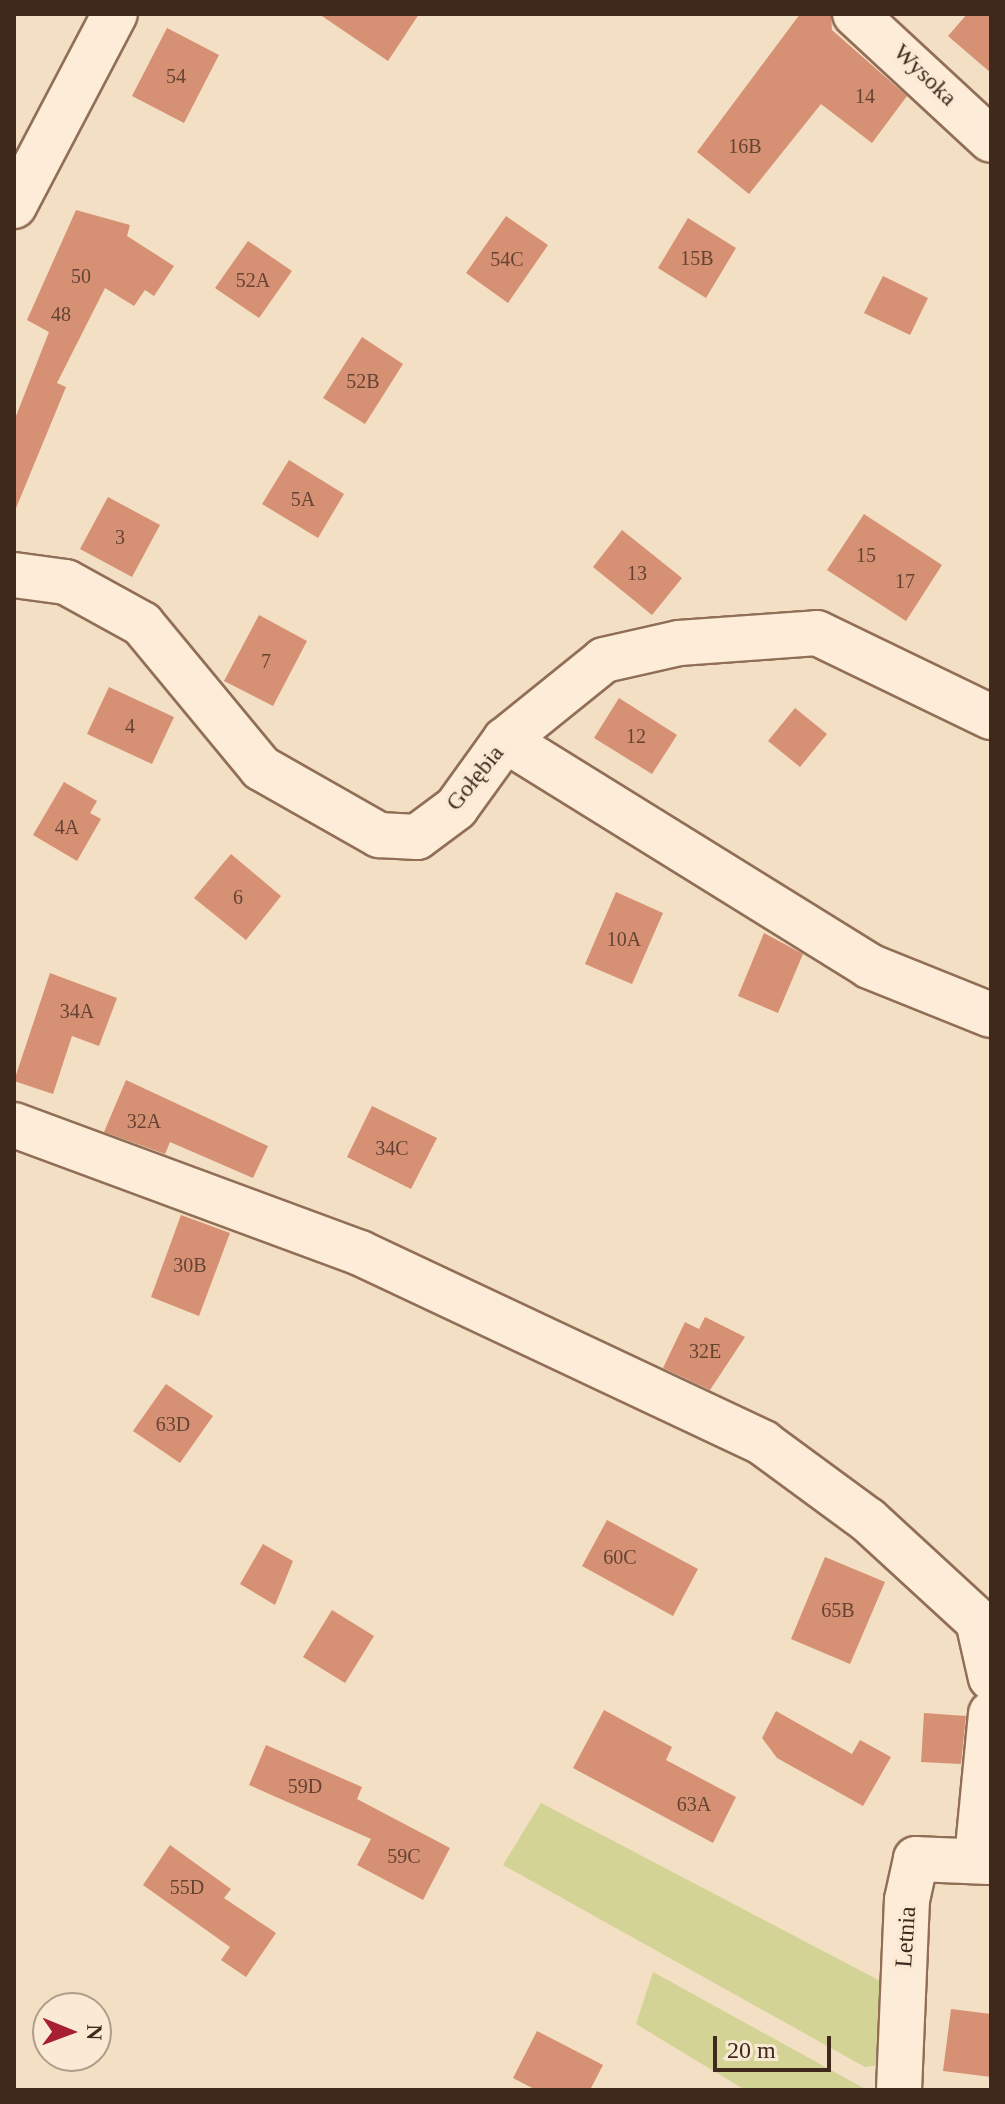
<!DOCTYPE html>
<html>
<head>
<meta charset="utf-8">
<style>
	body { margin:0 }
	#map { position:relative; width:1005px; height:2104px; overflow:hidden; background:#f3dfc3; font-family:"Times New Roman",serif }
	div>[style] { position:absolute }
	[style*='--x'] { left:calc(var(--x)*1px); top:calc(var(--y)*1px); width:calc(var(--w)*1px); rotate:calc(var(--a)*1deg) }
	.green>* { inset:0; background:#d3d395 }
	.building>* { inset:0; background:#d69174 }
	.roads { filter:drop-shadow(2px 0 #916f57) drop-shadow(-2px 0 #916f57) drop-shadow(0 2px #916f57) drop-shadow(0 -2px #916f57) }
	.minor>* { height:44px; margin:-22px; padding:0 22px; transform-origin:22px; border-radius:22px; background:#fdedd8 }
	span { translate:-50% -50%; white-space:nowrap; text-align:center; line-height:1.15; -webkit-text-stroke:7px #faead4; paint-order:stroke }
	.number-label { font-size:20px; color:#654333 }
	.number-label span { -webkit-text-stroke-width:0 }
	.street-label { font-size:24px; color:#3f291d }
	.frame { position:absolute; inset:0; border:16px solid #3f291d; pointer-events:none }
	.north { position:absolute; left:32px; top:1992px; width:80px; height:80px; box-sizing:border-box; background:#faead4; border:2px solid #af9d8b; border-radius:50%; rotate:91deg; font-size:22px; font-weight:700; line-height:32px; text-align:center; color:#3f291d }
	.north::after { content:''; display:block; margin:auto; width:28px; height:36px; background:#a71f31; clip-path:polygon(50% 0,100% 100%,50% 72%,0 100%) }
	.scale { position:absolute; left:713px; top:2036px; width:118px; height:36px; box-sizing:border-box; border:4px solid #3f291d; border-top:0; padding-left:10px; font-size:24px; line-height:28px; white-space:nowrap; color:#3f291d; -webkit-text-stroke:6px #faead4; paint-order:stroke }
</style>
</head>
<body>
<div id="map">
	<div class="green">
		<div style="clip-path:polygon(541px 1803px,884px 1983px,881px 2065px,865px 2067px,503px 1865px)"></div>
		<div style="clip-path:polygon(653px 1972px,867px 2090px,745px 2090px,636px 2024px)"></div>
	</div>
	<div class="building">
		<div style="clip-path:polygon(319px 14px,419px 14px,388px 61px)"></div>
		<div style="clip-path:polygon(800px 14px,831px 14px,832px 30px,907px 96px,872px 143px,821px 104px,749px 194px,697px 152px)"></div>
		<div style="clip-path:polygon(967px 14px,991px 14px,991px 73px,948px 36px)"></div>
		<div style="clip-path:polygon(167px 28px,219px 55px,184px 123px,132px 96px)"></div>
		<div style="clip-path:polygon(76px 210px,130px 225px,127px 236px,174px 266px,154px 296px,145px 290px,134px 306px,105px 288px,57px 383px,66px 387px,14px 513px,14px 421px,49px 332px,27px 320px)"></div>
		<div style="clip-path:polygon(506px 216px,548px 245px,508px 303px,466px 273px)"></div>
		<div style="clip-path:polygon(688px 218px,736px 248px,706px 298px,658px 268px)"></div>
		<div style="clip-path:polygon(248px 241px,292px 271px,259px 318px,215px 288px)"></div>
		<div style="clip-path:polygon(883px 276px,928px 298px,910px 335px,864px 313px)"></div>
		<div style="clip-path:polygon(362px 337px,403px 364px,365px 424px,323px 398px)"></div>
		<div style="clip-path:polygon(289px 460px,344px 494px,318px 538px,262px 504px)"></div>
		<div style="clip-path:polygon(108px 497px,160px 525px,132px 577px,80px 549px)"></div>
		<div style="clip-path:polygon(864px 514px,942px 565px,906px 621px,827px 570px)"></div>
		<div style="clip-path:polygon(622px 530px,682px 578px,652px 615px,593px 567px)"></div>
		<div style="clip-path:polygon(259px 615px,307px 641px,273px 706px,224px 681px)"></div>
		<div style="clip-path:polygon(109px 687px,174px 717px,152px 764px,87px 734px)"></div>
		<div style="clip-path:polygon(619px 698px,677px 735px,652px 774px,594px 738px)"></div>
		<div style="clip-path:polygon(795px 708px,827px 734px,800px 767px,768px 741px)"></div>
		<div style="clip-path:polygon(64px 782px,97px 801px,90px 813px,101px 819px,77px 861px,33px 835px)"></div>
		<div style="clip-path:polygon(231px 854px,281px 896px,246px 940px,194px 898px)"></div>
		<div style="clip-path:polygon(616px 892px,663px 913px,632px 984px,585px 964px)"></div>
		<div style="clip-path:polygon(764px 933px,803px 954px,778px 1013px,738px 996px)"></div>
		<div style="clip-path:polygon(50px 973px,117px 998px,99px 1046px,72px 1036px,53px 1094px,14px 1081px)"></div>
		<div style="clip-path:polygon(126px 1080px,268px 1146px,253px 1178px,170px 1142px,165px 1154px,104px 1132px)"></div>
		<div style="clip-path:polygon(372px 1106px,437px 1138px,411px 1189px,347px 1157px)"></div>
		<div style="clip-path:polygon(181px 1215px,230px 1233px,199px 1316px,151px 1297px)"></div>
		<div style="clip-path:polygon(705px 1317px,745px 1337px,710px 1390px,663px 1368px,685px 1322px,699px 1329px)"></div>
		<div style="clip-path:polygon(166px 1384px,213px 1416px,180px 1463px,133px 1431px)"></div>
		<div style="clip-path:polygon(607px 1520px,698px 1569px,673px 1616px,582px 1566px)"></div>
		<div style="clip-path:polygon(263px 1544px,293px 1561px,275px 1605px,240px 1584px)"></div>
		<div style="clip-path:polygon(825px 1557px,885px 1582px,850px 1664px,791px 1639px)"></div>
		<div style="clip-path:polygon(332px 1610px,374px 1636px,345px 1683px,303px 1657px)"></div>
		<div style="clip-path:polygon(604px 1710px,672px 1747px,666px 1760px,736px 1797px,713px 1843px,573px 1768px)"></div>
		<div style="clip-path:polygon(776px 1711px,852px 1754px,860px 1740px,891px 1757px,863px 1806px,777px 1758px,762px 1738px)"></div>
		<div style="clip-path:polygon(924px 1713px,966px 1716px,961px 1764px,921px 1762px)"></div>
		<div style="clip-path:polygon(266px 1745px,362px 1787px,357px 1799px,450px 1848px,423px 1900px,357px 1865px,371px 1839px,249px 1785px)"></div>
		<div style="clip-path:polygon(170px 1845px,231px 1889px,224px 1898px,276px 1933px,246px 1977px,221px 1960px,230px 1947px,143px 1885px)"></div>
		<div style="clip-path:polygon(951px 2009px,991px 2014px,991px 2077px,943px 2071px)"></div>
		<div style="clip-path:polygon(537px 2031px,603px 2065px,590px 2090px,536px 2090px,513px 2078px)"></div>
	</div>
	<div class="roads">
		<div class="minor">
			<div style="--x:855;--y:14;--w:185;--a:42.8"></div>
			<div style="--x:14;--y:206;--w:217;--a:-62.3"></div>
			<div style="--x:14;--y:575;--w:52;--a:7.7"></div>
			<div style="--x:66;--y:582;--w:87;--a:28.9"></div>
			<div style="--x:142;--y:624;--w:187;--a:50.4"></div>
			<div style="--x:261;--y:768;--w:136;--a:29.6"></div>
			<div style="--x:379;--y:835;--w:38;--a:3"></div>
			<div style="--x:417;--y:837;--w:49;--a:-36.6"></div>
			<div style="--x:456;--y:808;--w:84;--a:-54.2"></div>
			<div style="--x:505;--y:740;--w:127;--a:-38.9"></div>
			<div style="--x:604;--y:660;--w:77;--a:-12.8"></div>
			<div style="--x:679;--y:643;--w:138;--a:-4.1"></div>
			<div style="--x:817;--y:633;--w:193;--a:25.8"></div>
			<div style="--x:505;--y:740;--w:428;--a:31.8"></div>
			<div style="--x:869;--y:966;--w:131;--a:21.9"></div>
			<div style="--x:14;--y:1125;--w:369;--a:20.3"></div>
			<div style="--x:360;--y:1253;--w:446;--a:25.2"></div>
			<div style="--x:763;--y:1443;--w:130;--a:36.3"></div>
			<div style="--x:868;--y:1520;--w:149;--a:42.6"></div>
			<div style="--x:978;--y:1621;--w:58;--a:77.2"></div>
			<div style="--x:977;--y:1859;--w:146;--a:-84.5"></div>
			<div style="--x:899;--y:2090;--w:190;--a:-87.6"></div>
			<div style="--x:907;--y:1900;--w:42;--a:-77.6"></div>
			<div style="--x:916;--y:1859;--w:75;--a:2.3"></div>
		</div>
	</div>
	<div class="number-label">
		<span style="left:176px;top:76px">54</span>
		<span style="left:865px;top:96px">14</span>
		<span style="left:745px;top:146px">16B</span>
		<span style="left:697px;top:258px">15B</span>
		<span style="left:507px;top:259px">54C</span>
		<span style="left:81px;top:276px">50</span>
		<span style="left:253px;top:280px">52A</span>
		<span style="left:61px;top:314px">48</span>
		<span style="left:363px;top:381px">52B</span>
		<span style="left:303px;top:499px">5A</span>
		<span style="left:120px;top:537px">3</span>
		<span style="left:866px;top:555px">15</span>
		<span style="left:637px;top:573px">13</span>
		<span style="left:905px;top:581px">17</span>
		<span style="left:266px;top:661px">7</span>
		<span style="left:130px;top:726px">4</span>
		<span style="left:636px;top:736px">12</span>
		<span style="left:67px;top:827px">4A</span>
		<span style="left:238px;top:897px">6</span>
		<span style="left:624px;top:939px">10A</span>
		<span style="left:77px;top:1011px">34A</span>
		<span style="left:144px;top:1121px">32A</span>
		<span style="left:392px;top:1148px">34C</span>
		<span style="left:190px;top:1265px">30B</span>
		<span style="left:705px;top:1351px">32E</span>
		<span style="left:173px;top:1424px">63D</span>
		<span style="left:620px;top:1557px">60C</span>
		<span style="left:838px;top:1610px">65B</span>
		<span style="left:305px;top:1786px">59D</span>
		<span style="left:694px;top:1804px">63A</span>
		<span style="left:404px;top:1856px">59C</span>
		<span style="left:187px;top:1887px">55D</span>
	</div>
	<div class="street-label">
		<span style="left:925px;top:75px;rotate:44deg">Wysoka</span>
		<span style="left:475px;top:778px;rotate:-51deg">Gołębia</span>
		<span style="left:906px;top:1937px;rotate:-86deg">Letnia</span>
	</div>
	<div class="frame"></div>
	<div class="north">N</div>
	<div class="scale">20 m</div>
</div>
</body>
</html>
